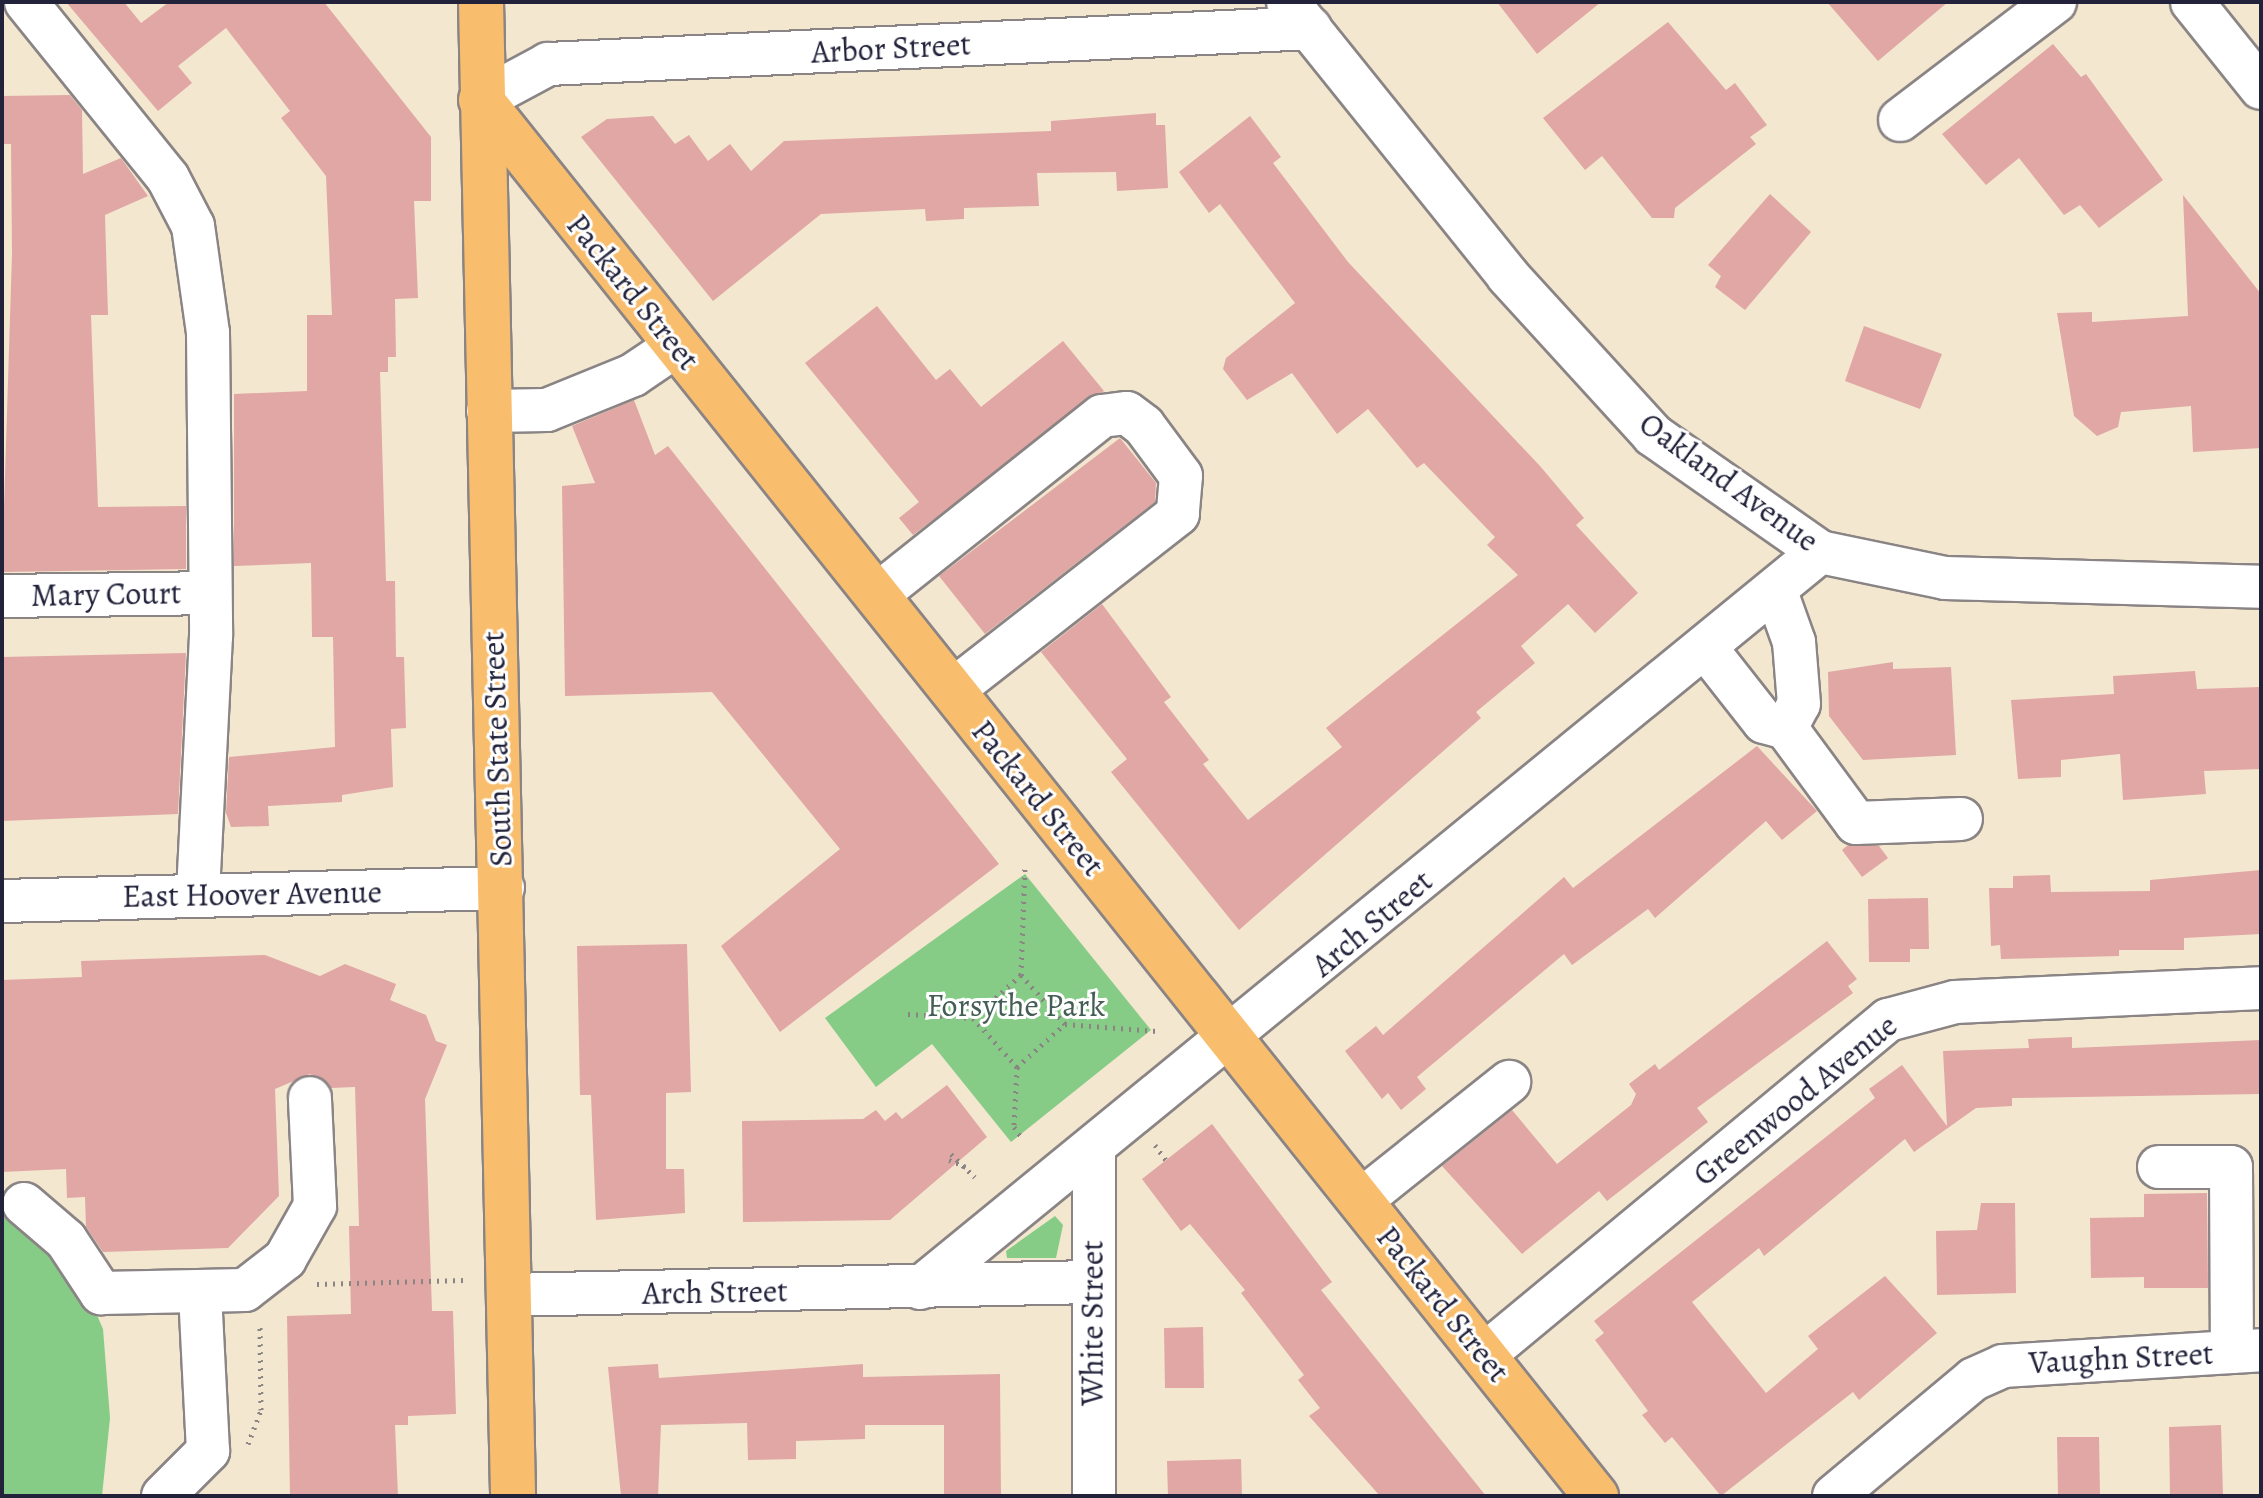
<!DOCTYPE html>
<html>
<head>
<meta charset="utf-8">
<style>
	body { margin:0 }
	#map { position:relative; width:2263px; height:1498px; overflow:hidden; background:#f3e7cf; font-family:Alegreya,serif }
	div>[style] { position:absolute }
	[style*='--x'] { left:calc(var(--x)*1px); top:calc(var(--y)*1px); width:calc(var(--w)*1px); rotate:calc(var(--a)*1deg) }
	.green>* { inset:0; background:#86cc86 }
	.building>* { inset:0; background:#e1a7a4 }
	.path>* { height:5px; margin-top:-2.5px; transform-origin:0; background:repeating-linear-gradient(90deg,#8a8485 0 2px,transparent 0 8px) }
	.roads { filter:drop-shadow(2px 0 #8a8485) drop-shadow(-2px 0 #8a8485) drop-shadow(0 2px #8a8485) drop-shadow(0 -2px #8a8485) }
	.minor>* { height:42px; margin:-21px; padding:0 21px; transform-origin:21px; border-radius:21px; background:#fff }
	.major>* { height:44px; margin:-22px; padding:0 22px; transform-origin:22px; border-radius:22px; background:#f9be6d }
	span { translate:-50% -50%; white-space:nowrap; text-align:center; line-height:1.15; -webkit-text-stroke:6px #fff; paint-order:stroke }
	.street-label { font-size:32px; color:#22223b }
	.park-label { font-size:32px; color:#455e55 }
	.frame { position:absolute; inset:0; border:4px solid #22223b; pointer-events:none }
</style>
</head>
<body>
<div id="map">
	<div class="green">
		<div style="clip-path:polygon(1025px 874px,1151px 1030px,1011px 1142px,932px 1044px,876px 1087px,825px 1018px)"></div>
		<div style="clip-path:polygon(2px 1206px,44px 1239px,85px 1288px,103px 1329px,110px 1418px,102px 1496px,2px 1496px)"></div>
		<div style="clip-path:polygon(1055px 1216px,1063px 1225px,1056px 1258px,1007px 1258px,1006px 1251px)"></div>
	</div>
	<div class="building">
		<div style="clip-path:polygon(66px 2px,124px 2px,141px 23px,169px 2px,324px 2px,431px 137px,431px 201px,414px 201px,418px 298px,395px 299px,396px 357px,388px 357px,388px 372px,380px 372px,386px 581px,395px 581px,396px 657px,404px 657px,406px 728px,391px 729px,393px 787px,342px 795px,342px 802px,268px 806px,269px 826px,231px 827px,226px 813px,229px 757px,335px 747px,333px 637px,312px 637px,311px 563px,234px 566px,234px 394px,307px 391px,307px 315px,332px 315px,326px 176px,281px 118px,290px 111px,226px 28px,178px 66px,192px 83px,158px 111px)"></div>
		<div style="clip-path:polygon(1497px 2px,1601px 2px,1537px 54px)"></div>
		<div style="clip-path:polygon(1827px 2px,1948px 2px,1878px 61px)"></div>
		<div style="clip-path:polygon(1668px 22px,1726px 90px,1735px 83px,1767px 125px,1750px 137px,1756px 144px,1675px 208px,1674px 218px,1652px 218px,1602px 156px,1585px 170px,1543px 118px)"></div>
		<div style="clip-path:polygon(2053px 44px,2081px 77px,2086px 74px,2163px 180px,2099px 228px,2080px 205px,2064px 215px,2019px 158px,1986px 185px,1942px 134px)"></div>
		<div style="clip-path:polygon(70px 95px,82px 110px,83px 174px,121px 158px,148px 196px,105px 215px,108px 315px,91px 315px,98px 507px,186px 506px,186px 569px,2px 572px,12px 254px,11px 144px,2px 144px,2px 96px)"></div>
		<div style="clip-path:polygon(1156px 113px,1156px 125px,1165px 125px,1168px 188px,1117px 191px,1116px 172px,1037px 173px,1039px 206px,964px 208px,964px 219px,926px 221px,925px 209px,821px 214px,713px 301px,581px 137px,607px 119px,653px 116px,675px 144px,689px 135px,708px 161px,730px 144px,751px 171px,784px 141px,1051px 131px,1051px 121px)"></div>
		<div style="clip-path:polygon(1250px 116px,1281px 157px,1273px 163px,1348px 262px,1540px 466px,1584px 518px,1576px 525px,1638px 593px,1595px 633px,1568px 604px,1521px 646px,1535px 663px,1476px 712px,1481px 718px,1239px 930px,1111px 772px,1127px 759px,1041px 652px,1102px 604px,1171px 697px,1164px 702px,1209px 760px,1203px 764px,1248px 820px,1342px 747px,1326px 728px,1518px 575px,1487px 545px,1495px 537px,1424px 463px,1417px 468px,1368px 409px,1337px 434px,1292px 373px,1247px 400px,1223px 369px,1226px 358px,1295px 303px,1220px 204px,1209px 213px,1179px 172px)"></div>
		<div style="clip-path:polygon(1770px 194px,1811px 232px,1745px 310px,1715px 287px,1721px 276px,1708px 265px)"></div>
		<div style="clip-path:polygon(2183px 195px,2261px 294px,2261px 448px,2193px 452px,2191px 406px,2121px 412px,2118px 427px,2097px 436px,2074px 416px,2057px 313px,2092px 312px,2092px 322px,2188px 316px)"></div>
		<div style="clip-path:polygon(877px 306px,936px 380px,950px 369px,981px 407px,1063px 341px,1104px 391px,913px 535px,899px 518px,919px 502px,805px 363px)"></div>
		<div style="clip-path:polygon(1864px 326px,1942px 354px,1920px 409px,1845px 381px)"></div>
		<div style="clip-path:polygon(634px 400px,655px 455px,668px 446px,999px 864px,780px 1032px,721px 946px,840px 849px,712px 692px,565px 696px,562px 486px,595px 483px,572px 426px)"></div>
		<div style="clip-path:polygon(1120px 438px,1156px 483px,1155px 502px,985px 634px,939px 576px)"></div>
		<div style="clip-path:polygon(186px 653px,178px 814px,2px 821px,2px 657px)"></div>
		<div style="clip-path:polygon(1893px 662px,1893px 669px,1951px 667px,1956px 755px,1863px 760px,1829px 716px,1828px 672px)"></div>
		<div style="clip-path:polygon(2195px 671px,2197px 689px,2261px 687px,2261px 769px,2204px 771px,2206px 794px,2123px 800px,2120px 754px,2061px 760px,2061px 777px,2018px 779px,2011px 700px,2114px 694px,2113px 676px)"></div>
		<div style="clip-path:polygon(1757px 746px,1817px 811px,1782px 840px,1766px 821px,1655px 918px,1648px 909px,1572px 965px,1564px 954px,1417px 1077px,1426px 1089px,1401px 1110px,1388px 1093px,1382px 1099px,1345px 1051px,1376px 1026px,1383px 1035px,1564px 877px,1573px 888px)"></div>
		<div style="clip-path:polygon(1848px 845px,1879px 846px,1888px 858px,1862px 877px,1842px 850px)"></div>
		<div style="clip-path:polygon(2261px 870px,2261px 934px,2184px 938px,2184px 950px,2119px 950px,2119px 956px,2001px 959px,2000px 945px,1991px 946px,1989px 888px,2013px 888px,2013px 876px,2050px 875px,2051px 892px,2150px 891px,2150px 880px)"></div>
		<div style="clip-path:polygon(1928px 898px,1929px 949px,1910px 949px,1910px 962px,1869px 962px,1868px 899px)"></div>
		<div style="clip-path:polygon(1827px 941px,1857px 979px,1848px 986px,1853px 993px,1697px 1108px,1708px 1122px,1607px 1201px,1599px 1191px,1522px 1254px,1442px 1166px,1512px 1110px,1557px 1164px,1631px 1105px,1636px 1094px,1629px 1084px,1655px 1064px,1659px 1070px)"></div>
		<div style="clip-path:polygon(687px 944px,691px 1092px,666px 1093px,666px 1169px,684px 1169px,685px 1213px,596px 1220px,591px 1095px,580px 1095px,577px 946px)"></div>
		<div style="clip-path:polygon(265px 955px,320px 976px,345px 964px,396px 984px,390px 1000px,426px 1015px,436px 1041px,447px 1045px,425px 1099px,432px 1311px,453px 1311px,456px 1414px,408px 1416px,408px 1425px,395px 1425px,398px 1496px,290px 1496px,287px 1316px,351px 1314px,349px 1226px,359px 1226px,355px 1087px,331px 1088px,310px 1074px,275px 1089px,279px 1196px,228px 1248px,103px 1252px,86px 1227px,85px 1197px,67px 1198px,66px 1169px,2px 1172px,2px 980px,82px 977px,81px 961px)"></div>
		<div style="clip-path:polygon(2072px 1037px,2072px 1048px,2261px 1040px,2261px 1094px,2012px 1098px,2012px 1106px,1976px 1108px,1914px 1152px,1905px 1139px,1764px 1256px,1759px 1248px,1692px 1302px,1766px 1393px,1818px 1349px,1808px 1336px,1885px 1276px,1937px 1333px,1859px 1400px,1853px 1392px,1721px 1496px,1672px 1437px,1665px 1443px,1642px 1415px,1648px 1411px,1595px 1340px,1604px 1333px,1594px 1321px,1875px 1098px,1869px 1089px,1902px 1065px,1947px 1126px,1943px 1051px,2029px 1048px,2028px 1039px)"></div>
		<div style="clip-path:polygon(947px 1085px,987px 1137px,890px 1220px,743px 1222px,742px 1121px,863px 1119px,876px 1110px,885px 1121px,896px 1112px,902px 1119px)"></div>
		<div style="clip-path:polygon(1212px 1124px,1332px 1282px,1321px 1290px,1486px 1496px,1380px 1496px,1309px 1416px,1320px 1408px,1298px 1380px,1304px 1375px,1241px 1293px,1245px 1290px,1190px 1224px,1181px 1231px,1142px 1179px)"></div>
		<div style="clip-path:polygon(2207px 1193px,2208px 1288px,2144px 1288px,2144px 1277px,2091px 1278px,2090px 1218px,2144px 1217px,2144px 1194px)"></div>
		<div style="clip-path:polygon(1981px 1203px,2015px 1203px,2016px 1293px,1937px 1295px,1936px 1231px,1977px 1230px)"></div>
		<div style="clip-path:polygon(1203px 1327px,1204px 1388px,1165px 1388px,1164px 1328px)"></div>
		<div style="clip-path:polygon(658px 1364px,659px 1378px,863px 1364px,863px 1377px,1000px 1374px,1001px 1496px,944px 1496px,944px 1425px,865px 1425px,865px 1439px,796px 1441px,796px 1459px,748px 1460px,747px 1423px,661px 1425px,658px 1496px,621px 1496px,608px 1367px)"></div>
		<div style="clip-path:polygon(2221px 1425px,2223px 1496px,2170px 1496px,2169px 1427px)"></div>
		<div style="clip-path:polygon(2057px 1437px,2099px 1437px,2100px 1496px,2058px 1496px)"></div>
		<div style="clip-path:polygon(1241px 1459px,1242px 1496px,1168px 1496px,1167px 1461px)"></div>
	</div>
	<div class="path">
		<div style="--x:1021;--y:975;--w:64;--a:138.1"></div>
		<div style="--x:973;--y:1018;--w:66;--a:48.1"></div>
		<div style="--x:1017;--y:1067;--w:64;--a:-41.9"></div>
		<div style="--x:1065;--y:1024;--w:66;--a:-131.9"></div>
		<div style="--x:1021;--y:975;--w:108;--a:-87.9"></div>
		<div style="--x:908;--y:1014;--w:65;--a:3.5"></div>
		<div style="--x:1065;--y:1024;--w:92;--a:4.4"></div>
		<div style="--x:1017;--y:1067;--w:60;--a:92.9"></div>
		<div style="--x:1014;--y:1127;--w:15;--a:53"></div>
		<div style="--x:1155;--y:1145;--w:19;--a:54"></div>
		<div style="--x:951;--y:1154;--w:33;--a:44"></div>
		<div style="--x:949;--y:1160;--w:18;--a:22"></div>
		<div style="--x:317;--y:1284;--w:147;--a:-1.6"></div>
		<div style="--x:248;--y:1444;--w:36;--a:-69"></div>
		<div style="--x:261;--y:1410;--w:84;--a:-90.7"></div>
	</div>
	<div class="roads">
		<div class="minor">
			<div style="--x:26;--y:2;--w:226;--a:51.1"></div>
			<div style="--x:168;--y:178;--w:54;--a:62.5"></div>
			<div style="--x:193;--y:226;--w:108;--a:82"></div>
			<div style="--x:208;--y:333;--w:303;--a:89.4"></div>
			<div style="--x:211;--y:636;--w:259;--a:92.9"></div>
			<div style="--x:1288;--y:2;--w:351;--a:51.2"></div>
			<div style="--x:1508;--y:276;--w:215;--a:47.6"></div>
			<div style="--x:1653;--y:435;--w:204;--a:35"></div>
			<div style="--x:1820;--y:552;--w:128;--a:11.7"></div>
			<div style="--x:1945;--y:578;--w:316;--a:1.6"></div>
			<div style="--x:2192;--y:2;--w:110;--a:51.3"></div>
			<div style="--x:481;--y:100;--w:76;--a:-28.2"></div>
			<div style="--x:548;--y:64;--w:763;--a:-2.7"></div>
			<div style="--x:1900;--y:120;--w:195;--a:-37.3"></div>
			<div style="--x:488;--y:411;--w:59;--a:-1"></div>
			<div style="--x:547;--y:410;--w:93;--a:-22.1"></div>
			<div style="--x:633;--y:375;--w:52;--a:-34"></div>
			<div style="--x:878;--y:594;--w:286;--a:-38.5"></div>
			<div style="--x:1102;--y:416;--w:25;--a:-7"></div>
			<div style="--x:1127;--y:413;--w:21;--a:37"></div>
			<div style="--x:1144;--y:426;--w:62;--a:53.5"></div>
			<div style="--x:1181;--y:476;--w:38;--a:95"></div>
			<div style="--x:1178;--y:514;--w:286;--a:142"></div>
			<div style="--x:2;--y:596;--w:208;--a:-0.8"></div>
			<div style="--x:1705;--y:647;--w:95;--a:51.8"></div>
			<div style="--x:1764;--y:722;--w:23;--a:15"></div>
			<div style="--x:1786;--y:728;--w:27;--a:-62"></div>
			<div style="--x:1799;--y:704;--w:62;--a:-94.6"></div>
			<div style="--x:1794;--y:642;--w:56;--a:-109.7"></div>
			<div style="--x:1786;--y:728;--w:118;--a:53.6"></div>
			<div style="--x:1856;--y:823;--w:105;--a:-2.2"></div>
			<div style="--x:2;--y:901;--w:501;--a:-1.49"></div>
			<div style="--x:2159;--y:1167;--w:72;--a:0"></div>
			<div style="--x:2231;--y:1167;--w:185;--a:89.7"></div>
			<div style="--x:1360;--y:1201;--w:191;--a:-38.6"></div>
			<div style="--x:24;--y:1204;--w:55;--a:40.6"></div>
			<div style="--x:66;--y:1240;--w:64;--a:56.6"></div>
			<div style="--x:101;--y:1293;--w:144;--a:-1.2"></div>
			<div style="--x:245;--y:1290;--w:51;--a:-37.8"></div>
			<div style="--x:285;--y:1259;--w:61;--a:-60.5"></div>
			<div style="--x:315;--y:1206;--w:108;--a:-92.7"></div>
			<div style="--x:920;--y:1288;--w:1163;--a:-39.28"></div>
			<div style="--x:509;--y:1295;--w:581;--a:-1.28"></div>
			<div style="--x:1484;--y:1355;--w:525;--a:-39.67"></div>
			<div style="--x:1888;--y:1020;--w:69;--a:-15"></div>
			<div style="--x:1955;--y:1002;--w:306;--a:-2.6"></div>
			<div style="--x:163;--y:1496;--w:64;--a:-45"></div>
			<div style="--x:208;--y:1451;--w:160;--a:-92.9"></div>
			<div style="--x:1094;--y:1496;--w:345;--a:-90"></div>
			<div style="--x:1834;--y:1496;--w:182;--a:-39.9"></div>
			<div style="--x:1974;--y:1379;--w:32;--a:-24"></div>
			<div style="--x:2003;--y:1366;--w:258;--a:-3.5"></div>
		</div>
		<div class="major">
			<div style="--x:481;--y:2;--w:1494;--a:88.77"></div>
			<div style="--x:481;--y:100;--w:1787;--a:51.39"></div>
		</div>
	</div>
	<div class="street-label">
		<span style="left:891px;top:48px;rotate:-3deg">Arbor Street</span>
		<span style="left:633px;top:292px;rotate:51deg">Packard Street</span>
		<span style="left:1729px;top:482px;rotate:36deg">Oakland Avenue</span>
		<span style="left:106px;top:594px;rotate:-1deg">Mary Court</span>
		<span style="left:497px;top:749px;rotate:-92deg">South State Street</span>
		<span style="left:1038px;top:798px;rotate:51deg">Packard Street</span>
		<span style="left:252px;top:894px;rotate:-1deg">East Hoover Avenue</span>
		<span style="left:1372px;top:923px;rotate:-40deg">Arch Street</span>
		<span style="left:1795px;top:1100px;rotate:-39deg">Greenwood Avenue</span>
		<span style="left:715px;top:1292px;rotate:-1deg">Arch Street</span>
		<span style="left:1443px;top:1304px;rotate:51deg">Packard Street</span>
		<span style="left:1092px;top:1323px;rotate:-90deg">White Street</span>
		<span style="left:2121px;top:1358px;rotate:-3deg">Vaughn Street</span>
	</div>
	<div class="park-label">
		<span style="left:1016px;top:1005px">Forsythe Park</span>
	</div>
	<div class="frame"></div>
</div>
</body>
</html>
